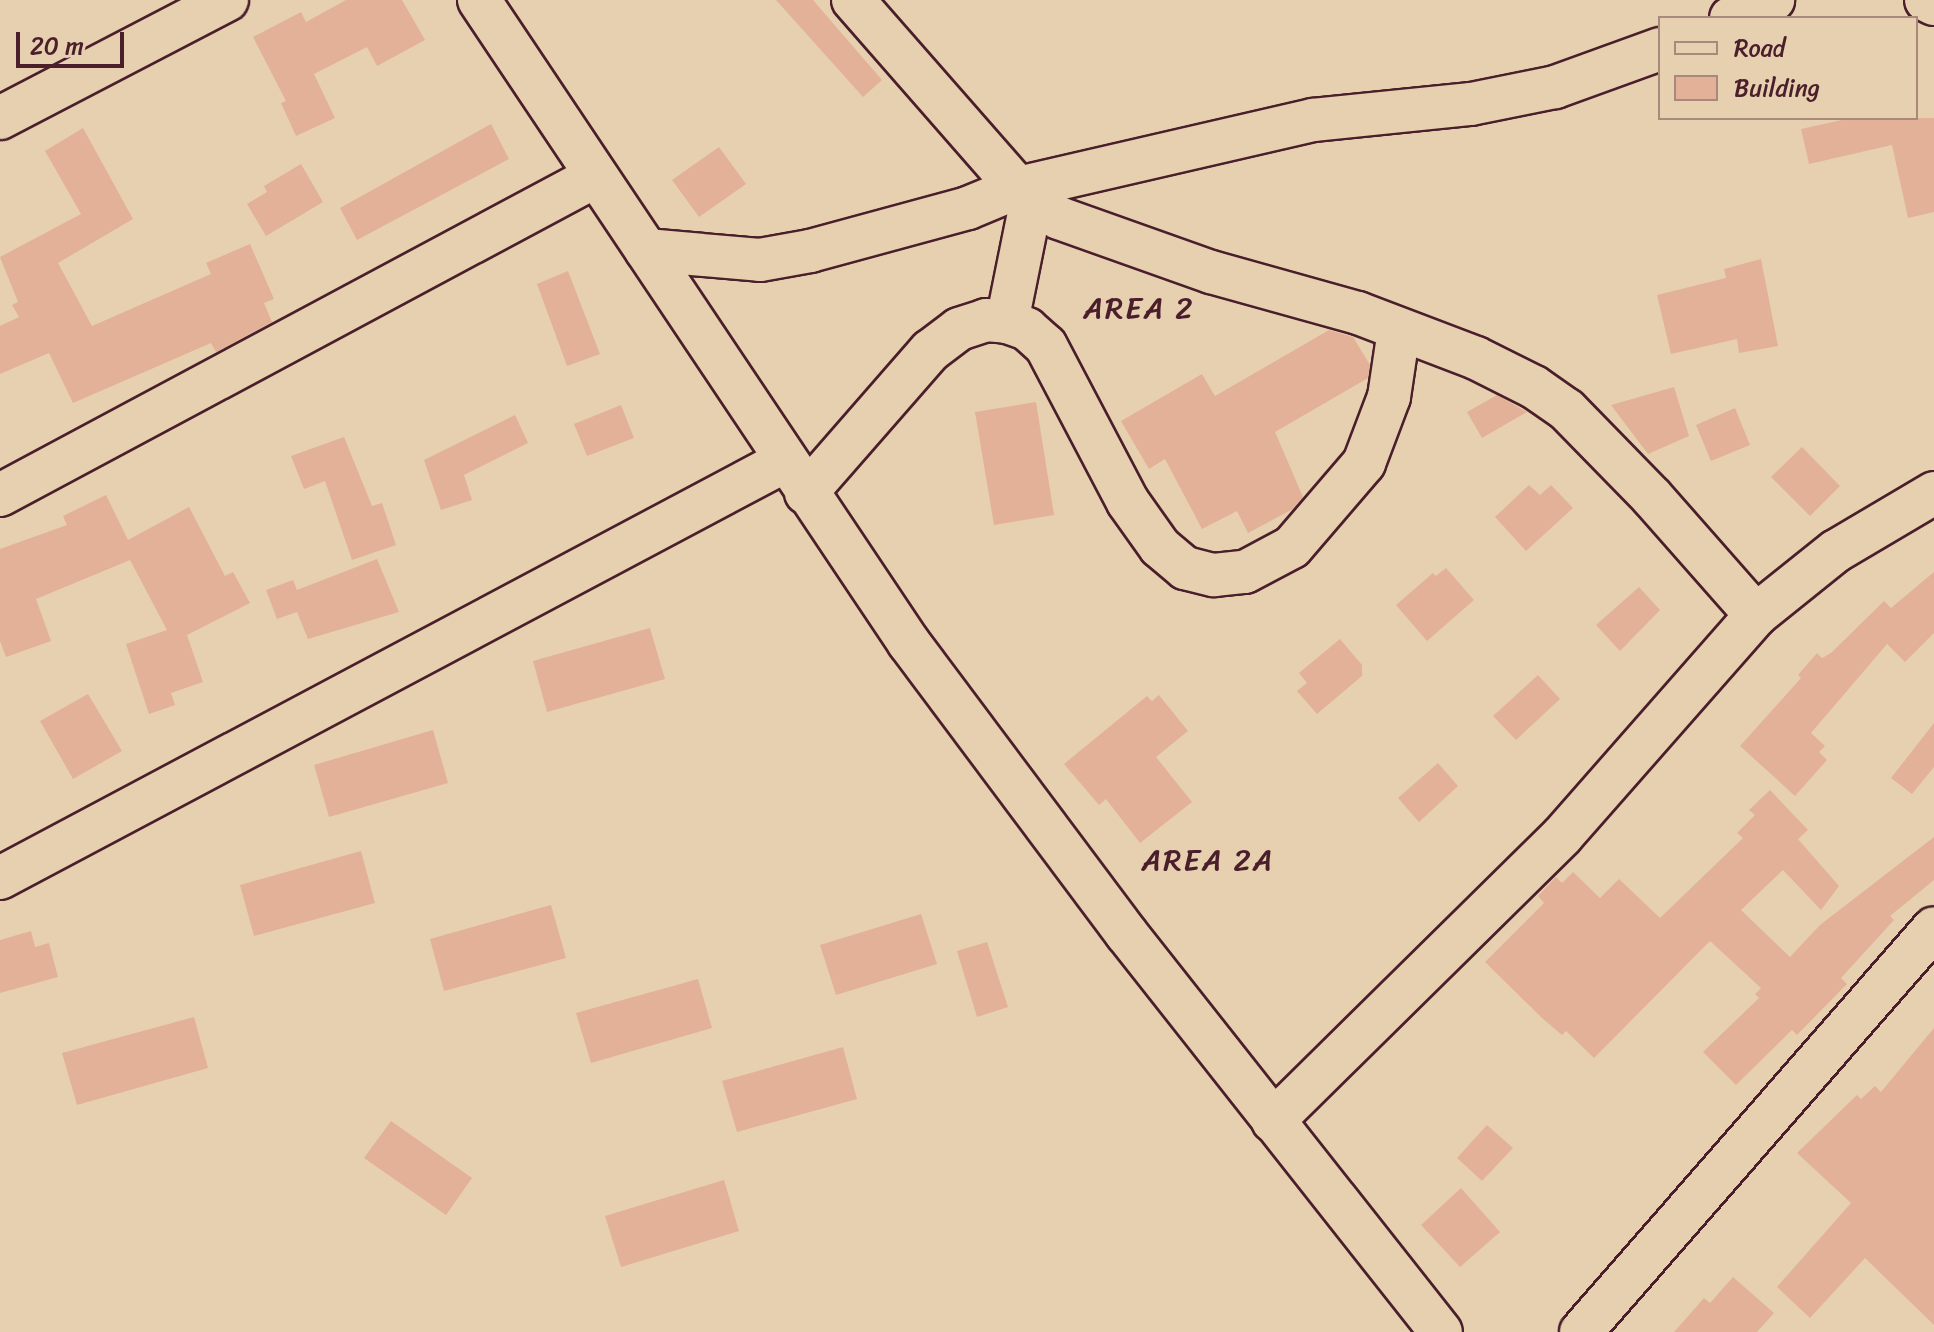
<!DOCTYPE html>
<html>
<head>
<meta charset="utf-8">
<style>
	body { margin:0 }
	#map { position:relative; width:1934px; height:1332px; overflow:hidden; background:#e7d0b0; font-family:Sriracha,sans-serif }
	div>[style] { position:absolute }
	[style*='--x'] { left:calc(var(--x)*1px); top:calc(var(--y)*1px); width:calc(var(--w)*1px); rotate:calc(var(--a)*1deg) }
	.building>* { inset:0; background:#e2b197 }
	.roads { filter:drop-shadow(2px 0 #4a1f2b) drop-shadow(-2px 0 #4a1f2b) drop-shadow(0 2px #4a1f2b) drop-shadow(0 -2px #4a1f2b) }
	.street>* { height:42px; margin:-21px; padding:0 21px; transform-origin:21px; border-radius:21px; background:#e7d0b0 }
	span { translate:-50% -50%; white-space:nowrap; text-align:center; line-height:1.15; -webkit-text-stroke:7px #e7d0b0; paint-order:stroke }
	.quarter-label { font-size:30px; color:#4a1f2b; letter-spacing:2px }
	.legend { position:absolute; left:1658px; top:16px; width:260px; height:104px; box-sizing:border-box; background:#e7d0b0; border:2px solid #a8897b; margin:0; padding:10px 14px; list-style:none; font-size:24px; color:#4a1f2b }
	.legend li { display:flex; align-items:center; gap:16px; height:40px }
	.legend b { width:40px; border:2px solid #a8897b }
	.scale { position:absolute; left:16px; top:32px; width:108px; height:36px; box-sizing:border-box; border:4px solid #4a1f2b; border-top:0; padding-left:10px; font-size:24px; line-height:28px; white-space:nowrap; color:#4a1f2b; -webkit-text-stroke:6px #e7d0b0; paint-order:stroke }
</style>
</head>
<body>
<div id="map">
	<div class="building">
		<div style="clip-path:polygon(346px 0,402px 0,425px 40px,377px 66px,367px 47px,314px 74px,335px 118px,296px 136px,281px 103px,286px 101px,253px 37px,301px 12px,306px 22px)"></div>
		<div style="clip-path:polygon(776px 0,813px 0,882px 80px,863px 97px)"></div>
		<div style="clip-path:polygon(1851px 118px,1934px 118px,1934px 212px,1908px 218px,1892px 145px,1809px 164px,1801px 129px)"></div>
		<div style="clip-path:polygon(491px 124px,509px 159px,357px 240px,340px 208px)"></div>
		<div style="clip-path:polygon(83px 128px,133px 219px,58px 263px,92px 326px,211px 274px,206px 263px,250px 244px,274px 299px,264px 303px,272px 322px,216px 352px,211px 343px,73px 403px,49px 353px,0 374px,0 326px,19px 317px,12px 305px,18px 302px,0 257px,81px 214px,45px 151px)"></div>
		<div style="clip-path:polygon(719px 147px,746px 184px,699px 217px,672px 180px)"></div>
		<div style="clip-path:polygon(301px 164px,323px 202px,266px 236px,247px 204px,267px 192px,264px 186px)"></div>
		<div style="clip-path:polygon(1761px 259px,1778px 346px,1739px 353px,1737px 339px,1671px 354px,1657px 295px,1726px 278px,1724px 269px)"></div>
		<div style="clip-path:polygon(568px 271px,600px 354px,567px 366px,537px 284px)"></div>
		<div style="clip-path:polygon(1329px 330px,1353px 337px,1370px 365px,1368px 378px,1275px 432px,1303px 497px,1293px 509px,1248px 533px,1237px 511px,1202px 529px,1165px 459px,1149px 469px,1121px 421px,1202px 374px,1215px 396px)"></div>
		<div style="clip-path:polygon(1674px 387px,1689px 436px,1648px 454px,1611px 405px)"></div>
		<div style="clip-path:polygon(1497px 395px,1527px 412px,1482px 438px,1467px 412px)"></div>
		<div style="clip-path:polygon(1036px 402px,1054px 515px,994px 525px,975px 412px)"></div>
		<div style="clip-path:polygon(621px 405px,634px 438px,587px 456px,574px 424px)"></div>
		<div style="clip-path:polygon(1735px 408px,1750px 445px,1711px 461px,1696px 425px)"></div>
		<div style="clip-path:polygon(515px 415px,528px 443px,464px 475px,472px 500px,441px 510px,424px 460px)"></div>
		<div style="clip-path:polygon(344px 437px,372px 506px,382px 503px,396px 545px,352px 560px,325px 481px,304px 489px,291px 456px)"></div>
		<div style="clip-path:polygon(1802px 447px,1840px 486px,1810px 516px,1771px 477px)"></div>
		<div style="clip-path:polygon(1529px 485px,1540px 495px,1551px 485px,1573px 508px,1526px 551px,1495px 517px)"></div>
		<div style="clip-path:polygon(106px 495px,128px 540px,189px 507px,225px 576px,233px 572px,250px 603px,187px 635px,203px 682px,171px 693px,175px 705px,149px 714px,126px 644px,167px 630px,130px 560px,36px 599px,51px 641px,6px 657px,0 641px,0 549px,67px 525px,63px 516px)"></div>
		<div style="clip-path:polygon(377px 559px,399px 612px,308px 639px,297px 612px,277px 619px,266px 590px,293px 580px,297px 590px)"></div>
		<div style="clip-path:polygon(1446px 568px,1474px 600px,1427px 641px,1396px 605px,1433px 573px,1436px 576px)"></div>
		<div style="clip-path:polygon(1934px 572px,1934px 633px,1905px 662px,1887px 644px,1811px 733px,1825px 746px,1819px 752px,1827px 760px,1795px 796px,1740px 746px,1801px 678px,1798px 675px,1817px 653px,1822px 658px,1831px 653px,1884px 601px,1891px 608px)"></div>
		<div style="clip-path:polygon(1639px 587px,1660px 610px,1620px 651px,1596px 625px)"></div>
		<div style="clip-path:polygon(650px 628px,665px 679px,547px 712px,533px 661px)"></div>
		<div style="clip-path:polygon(1340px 639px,1362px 665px,1362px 676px,1317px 714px,1297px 691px,1307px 683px,1299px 673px)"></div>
		<div style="clip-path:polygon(1538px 675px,1560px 699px,1516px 740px,1493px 716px)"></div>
		<div style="clip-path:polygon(88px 694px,122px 751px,73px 779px,40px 721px)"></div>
		<div style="clip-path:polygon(1159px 695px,1188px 731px,1156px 757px,1192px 802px,1140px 843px,1106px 799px,1099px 805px,1064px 764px,1147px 696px,1152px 701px)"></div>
		<div style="clip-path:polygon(1934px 723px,1934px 767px,1912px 794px,1891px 778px)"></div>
		<div style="clip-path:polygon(433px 730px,448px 783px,329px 817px,314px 765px)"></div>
		<div style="clip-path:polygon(1438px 763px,1458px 786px,1419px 822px,1398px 798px)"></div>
		<div style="clip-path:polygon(1770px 790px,1808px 830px,1798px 839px,1839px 886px,1821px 910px,1783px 870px,1741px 910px,1790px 957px,1820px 925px,1934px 837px,1934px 880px,1890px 916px,1894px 920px,1841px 978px,1847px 984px,1797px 1035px,1792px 1030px,1736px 1085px,1703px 1052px,1759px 998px,1755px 994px,1761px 988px,1710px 941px,1594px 1058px,1566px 1031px,1562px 1035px,1542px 1018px,1485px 962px,1544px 903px,1538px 896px,1556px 877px,1562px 883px,1573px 872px,1600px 898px,1619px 879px,1660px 918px,1743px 838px,1737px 833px,1755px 815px,1749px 810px)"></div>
		<div style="clip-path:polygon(361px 851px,375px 903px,254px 936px,240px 885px)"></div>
		<div style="clip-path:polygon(551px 905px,566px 958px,444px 991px,430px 939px)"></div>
		<div style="clip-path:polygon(921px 914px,937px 964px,836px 995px,820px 945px)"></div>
		<div style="clip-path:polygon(31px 931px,35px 947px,49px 943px,58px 977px,0 993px,0 940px)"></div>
		<div style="clip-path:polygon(987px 942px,1008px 1007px,977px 1017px,957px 951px)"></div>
		<div style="clip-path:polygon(698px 979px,712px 1028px,591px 1063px,576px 1013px)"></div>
		<div style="clip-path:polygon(194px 1017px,208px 1068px,77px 1105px,62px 1053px)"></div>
		<div style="clip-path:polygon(1934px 1028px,1934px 1325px,1865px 1258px,1810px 1318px,1777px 1287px,1851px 1203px,1797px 1153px,1857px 1095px,1861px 1099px,1875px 1086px,1881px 1092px)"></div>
		<div style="clip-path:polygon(843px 1047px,857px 1099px,737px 1132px,722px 1081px)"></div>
		<div style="clip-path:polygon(391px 1121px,472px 1178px,446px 1215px,364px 1158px)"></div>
		<div style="clip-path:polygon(1487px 1125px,1513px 1148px,1482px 1181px,1457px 1158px)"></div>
		<div style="clip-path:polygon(724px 1180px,739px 1231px,621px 1267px,605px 1216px)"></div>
		<div style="clip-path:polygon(1461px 1188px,1500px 1232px,1460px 1267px,1421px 1225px)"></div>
		<div style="clip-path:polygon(1733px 1277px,1774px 1313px,1757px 1332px,1674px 1332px,1704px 1298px,1710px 1303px)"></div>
	</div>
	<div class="roads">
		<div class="street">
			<div style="--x:479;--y:0;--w:774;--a:56.23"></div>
			<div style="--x:909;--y:643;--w:362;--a:53.2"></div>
			<div style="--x:1126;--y:933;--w:508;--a:51.71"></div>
			<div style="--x:853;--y:0;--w:270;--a:48.8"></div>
			<div style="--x:1031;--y:203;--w:32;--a:28"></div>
			<div style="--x:1059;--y:218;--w:161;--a:19.6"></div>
			<div style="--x:1211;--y:272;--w:153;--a:15.6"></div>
			<div style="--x:1358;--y:313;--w:126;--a:20.9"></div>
			<div style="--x:1476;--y:358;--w:65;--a:26.6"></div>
			<div style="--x:1534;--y:387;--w:40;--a:34.9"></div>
			<div style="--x:1567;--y:410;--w:120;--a:45.7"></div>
			<div style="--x:1651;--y:496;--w:159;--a:48.6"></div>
			<div style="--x:1926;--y:0;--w:9;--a:27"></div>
			<div style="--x:1731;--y:18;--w:46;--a:-23.2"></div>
			<div style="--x:0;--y:118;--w:256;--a:-27.5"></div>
			<div style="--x:646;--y:250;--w:114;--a:5"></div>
			<div style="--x:760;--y:260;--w:51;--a:-10.2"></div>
			<div style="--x:810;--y:251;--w:164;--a:-15.2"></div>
			<div style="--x:968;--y:208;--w:50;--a:-22.4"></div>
			<div style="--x:1014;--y:189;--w:307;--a:-13"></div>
			<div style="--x:1313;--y:120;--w:159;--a:-5.8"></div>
			<div style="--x:1471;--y:104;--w:86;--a:-11.4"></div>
			<div style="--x:1555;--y:87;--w:112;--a:-19.9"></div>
			<div style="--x:1007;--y:322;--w:121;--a:-78.6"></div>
			<div style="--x:806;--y:493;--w:189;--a:-48.9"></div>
			<div style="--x:930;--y:351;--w:36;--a:-37"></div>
			<div style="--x:959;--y:329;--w:28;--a:-18"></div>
			<div style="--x:986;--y:320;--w:21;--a:5"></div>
			<div style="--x:1007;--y:322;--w:21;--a:19"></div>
			<div style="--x:1027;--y:329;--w:25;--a:42"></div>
			<div style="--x:1046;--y:346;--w:176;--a:62.3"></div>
			<div style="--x:1128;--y:502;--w:55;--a:54.6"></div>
			<div style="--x:1160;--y:547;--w:33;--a:40"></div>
			<div style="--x:1185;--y:568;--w:30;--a:14"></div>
			<div style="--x:1214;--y:575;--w:31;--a:-6"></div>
			<div style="--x:1245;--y:572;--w:53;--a:-28"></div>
			<div style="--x:1292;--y:547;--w:111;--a:-49.4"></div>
			<div style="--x:1364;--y:463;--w:71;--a:-69.3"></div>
			<div style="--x:1389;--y:397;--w:68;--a:-81.5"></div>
			<div style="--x:0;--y:495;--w:674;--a:-28.16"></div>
			<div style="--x:0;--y:878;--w:889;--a:-27.98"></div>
			<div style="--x:1273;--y:1121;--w:406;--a:-44.6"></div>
			<div style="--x:1562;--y:836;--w:294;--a:-48.7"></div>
			<div style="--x:1756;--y:615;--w:102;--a:-38.7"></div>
			<div style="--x:1836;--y:551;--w:114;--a:-30.6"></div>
			<div style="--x:1581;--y:1332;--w:536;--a:-48.85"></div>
		</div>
	</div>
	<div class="quarter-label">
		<span style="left:1139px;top:308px">AREA 2</span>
		<span style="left:1208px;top:860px">AREA 2A</span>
	</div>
	<ul class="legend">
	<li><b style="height:10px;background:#e7d0b0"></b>Road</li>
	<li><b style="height:22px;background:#e2b197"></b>Building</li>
	</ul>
	<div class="scale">20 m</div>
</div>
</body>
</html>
